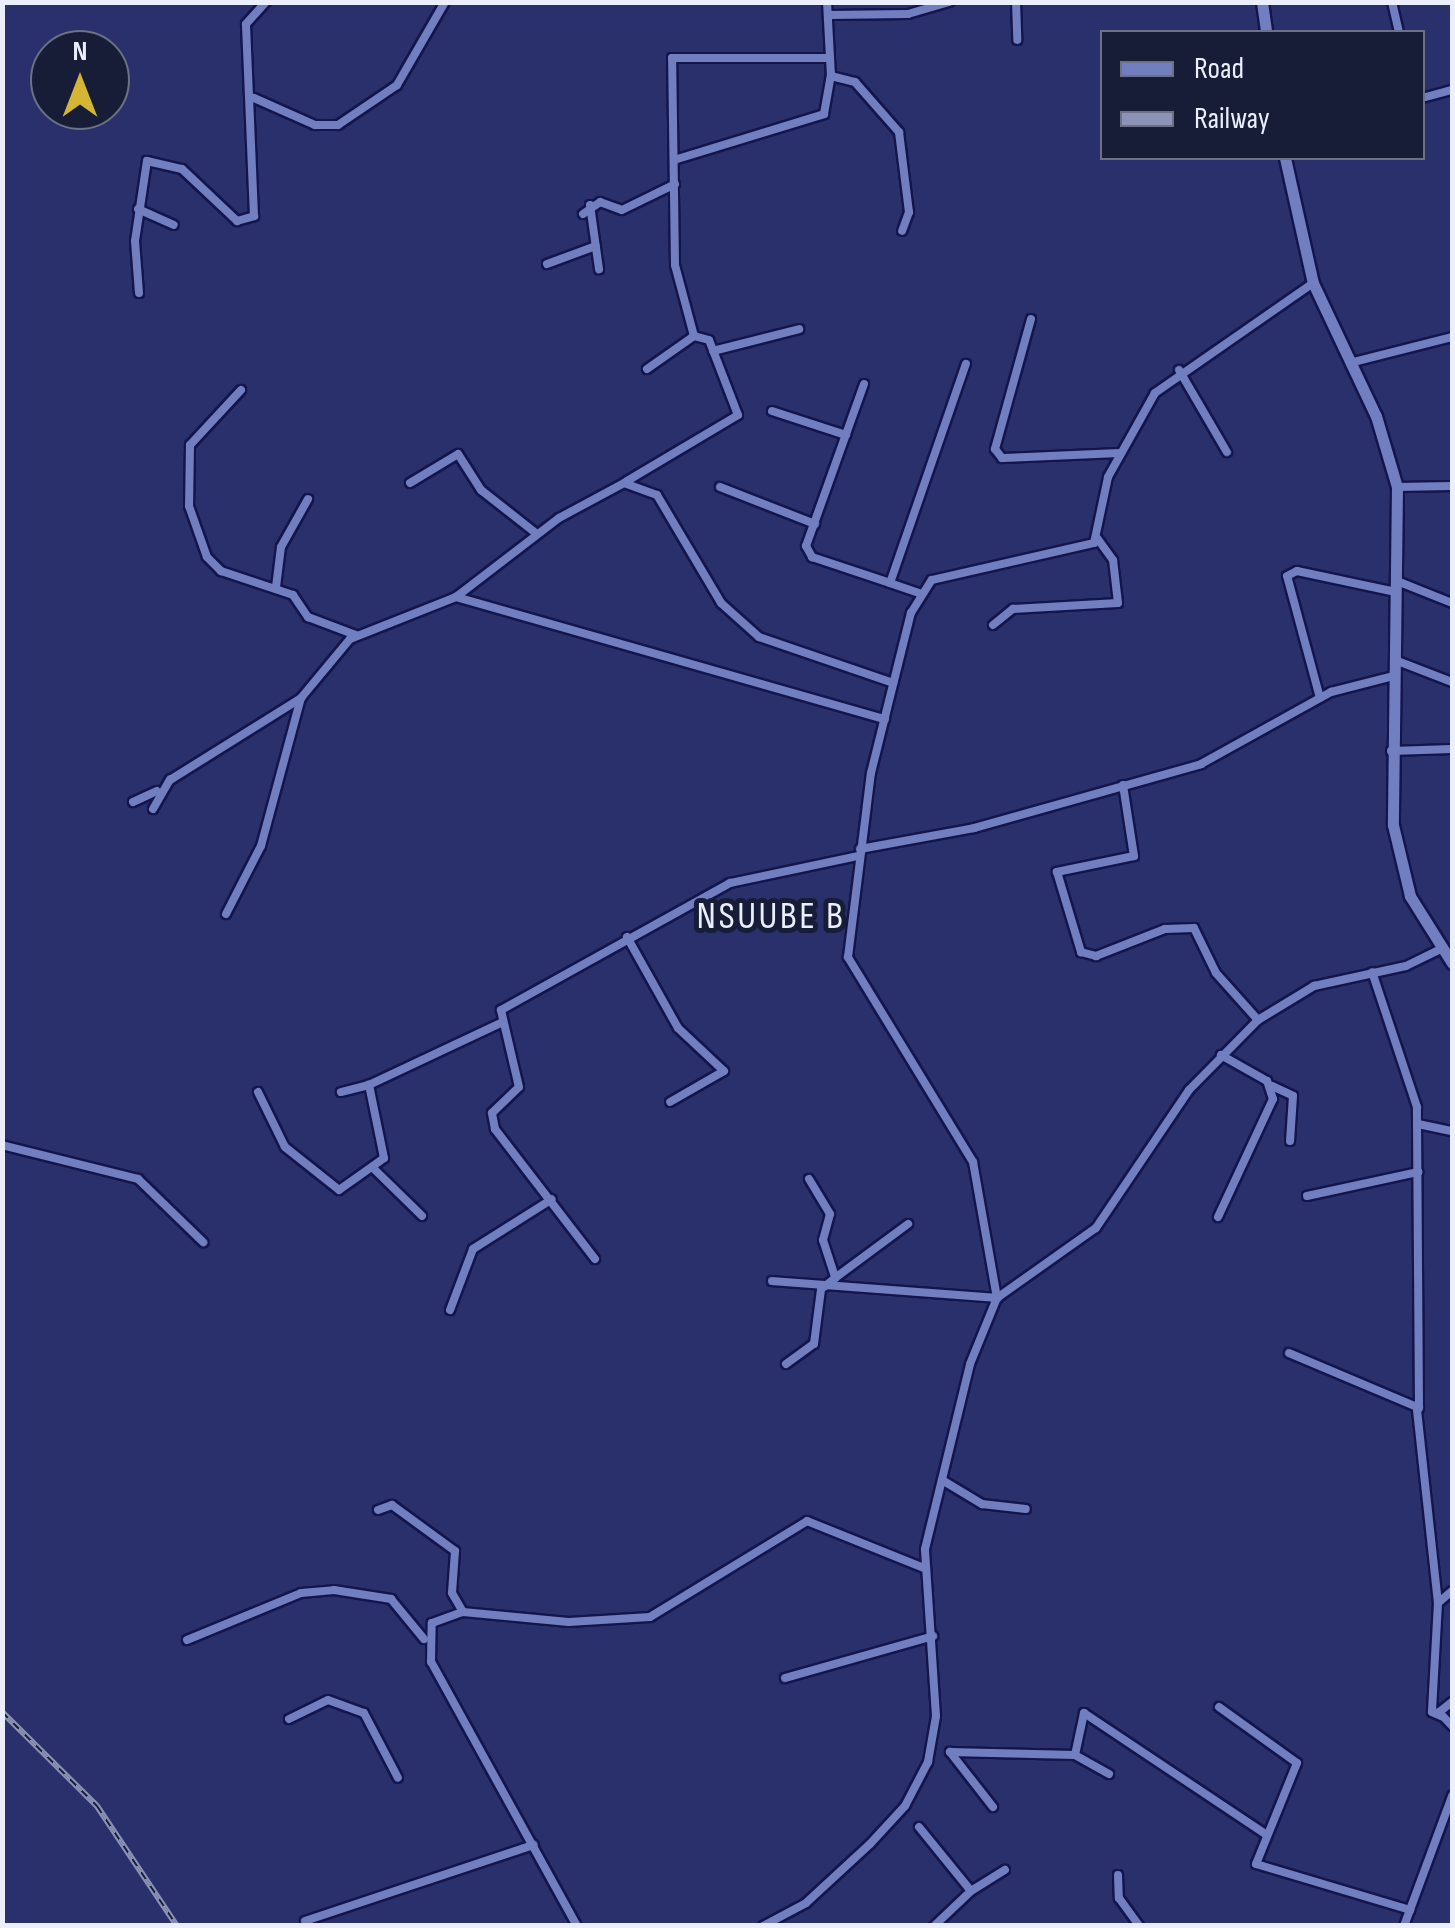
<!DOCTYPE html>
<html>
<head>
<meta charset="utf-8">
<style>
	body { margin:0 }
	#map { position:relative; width:1455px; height:1928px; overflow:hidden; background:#29306b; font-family:"Sofia Sans Condensed",sans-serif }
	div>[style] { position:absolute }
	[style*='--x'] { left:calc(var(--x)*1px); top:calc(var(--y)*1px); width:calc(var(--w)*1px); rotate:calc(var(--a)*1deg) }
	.roads { filter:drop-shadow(2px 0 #14154d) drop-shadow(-2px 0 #14154d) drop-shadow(0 2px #14154d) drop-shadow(0 -2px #14154d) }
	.street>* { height:8px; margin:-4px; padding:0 4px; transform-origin:4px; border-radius:4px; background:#717ec0 }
	.secondary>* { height:11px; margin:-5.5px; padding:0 5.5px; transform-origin:5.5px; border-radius:5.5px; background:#717ec0 }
	.rail>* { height:6px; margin-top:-3px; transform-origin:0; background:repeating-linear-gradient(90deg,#181d37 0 8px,#8d93b6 0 16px); box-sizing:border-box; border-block:2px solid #8d93b6 }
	span { translate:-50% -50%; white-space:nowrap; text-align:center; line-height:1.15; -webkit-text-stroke:10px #181d37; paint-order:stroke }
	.quarter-label { font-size:38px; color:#ebeffd; letter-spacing:2.5px }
	.frame { position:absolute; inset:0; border:5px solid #ebeffd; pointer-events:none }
	.legend { position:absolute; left:1100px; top:30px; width:325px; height:130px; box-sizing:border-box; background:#181d37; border:2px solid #6c7186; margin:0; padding:12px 18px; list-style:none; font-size:30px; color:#ebeffd }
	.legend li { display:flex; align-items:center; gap:20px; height:50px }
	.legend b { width:50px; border:2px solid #6c7186 }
	.north { position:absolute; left:30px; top:30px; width:100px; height:100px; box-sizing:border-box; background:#181d37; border:2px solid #6c7186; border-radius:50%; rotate:0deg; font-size:28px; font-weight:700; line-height:40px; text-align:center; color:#ebeffd }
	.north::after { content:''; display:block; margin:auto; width:35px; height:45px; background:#d5b534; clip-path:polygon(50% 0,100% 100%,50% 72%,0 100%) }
</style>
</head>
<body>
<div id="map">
	<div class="roads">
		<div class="street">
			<div style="--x:1016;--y:2;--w:38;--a:88"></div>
			<div style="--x:1392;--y:2;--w:31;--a:77"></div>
			<div style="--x:828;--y:15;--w:80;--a:-0.7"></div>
			<div style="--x:908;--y:14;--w:43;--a:-16.3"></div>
			<div style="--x:831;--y:76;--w:25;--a:14"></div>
			<div style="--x:855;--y:82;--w:67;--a:48.7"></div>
			<div style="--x:899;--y:132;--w:81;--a:82.9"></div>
			<div style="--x:909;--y:212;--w:20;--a:110"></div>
			<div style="--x:254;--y:98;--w:67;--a:23.9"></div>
			<div style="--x:315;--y:125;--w:23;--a:0"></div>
			<div style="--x:338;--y:125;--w:71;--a:-34.1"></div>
			<div style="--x:397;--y:85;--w:96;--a:-60"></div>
			<div style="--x:1422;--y:98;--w:31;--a:-15"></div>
			<div style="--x:674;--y:160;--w:157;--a:-17"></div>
			<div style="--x:824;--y:114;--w:39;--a:-80"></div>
			<div style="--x:831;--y:76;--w:74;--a:-93.1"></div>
			<div style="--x:590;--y:205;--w:65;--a:82"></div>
			<div style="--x:138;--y:209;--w:39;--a:24"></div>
			<div style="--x:583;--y:214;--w:21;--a:-35"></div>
			<div style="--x:600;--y:202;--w:23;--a:20"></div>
			<div style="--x:622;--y:210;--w:59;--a:-26.1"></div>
			<div style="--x:547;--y:264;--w:52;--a:-20.2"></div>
			<div style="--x:139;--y:293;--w:52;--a:-94.4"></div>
			<div style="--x:135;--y:241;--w:81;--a:-81.5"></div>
			<div style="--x:147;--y:161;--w:36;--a:13"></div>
			<div style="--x:182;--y:169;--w:76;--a:43.4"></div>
			<div style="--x:237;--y:221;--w:18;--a:-16"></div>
			<div style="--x:254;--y:216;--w:192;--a:-92.4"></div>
			<div style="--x:246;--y:24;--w:30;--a:-48"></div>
			<div style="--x:1031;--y:319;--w:135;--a:105.5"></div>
			<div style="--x:995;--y:449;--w:11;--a:52"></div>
			<div style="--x:1002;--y:458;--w:119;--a:-2.4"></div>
			<div style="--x:694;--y:336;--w:73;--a:-105"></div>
			<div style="--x:675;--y:265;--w:207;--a:-90.8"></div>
			<div style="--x:672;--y:58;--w:156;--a:0"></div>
			<div style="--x:713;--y:351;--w:89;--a:-14.3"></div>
			<div style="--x:1350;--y:363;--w:105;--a:-14.3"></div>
			<div style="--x:647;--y:369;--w:57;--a:-35.1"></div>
			<div style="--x:1179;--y:370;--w:95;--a:59.7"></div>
			<div style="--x:864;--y:384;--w:172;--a:109.7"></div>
			<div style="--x:806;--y:546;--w:13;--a:61"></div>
			<div style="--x:812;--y:557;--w:82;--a:18.4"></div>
			<div style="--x:241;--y:390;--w:75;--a:132.8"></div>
			<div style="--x:190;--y:445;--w:61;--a:90.9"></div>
			<div style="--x:189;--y:506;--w:54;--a:70.6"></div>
			<div style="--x:207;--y:557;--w:20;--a:45"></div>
			<div style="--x:221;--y:571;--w:76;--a:18.4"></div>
			<div style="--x:293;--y:595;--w:27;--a:56"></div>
			<div style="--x:308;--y:617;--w:51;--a:20.6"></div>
			<div style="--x:772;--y:411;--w:78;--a:18"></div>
			<div style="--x:627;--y:481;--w:129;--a:-30.7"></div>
			<div style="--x:738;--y:415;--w:80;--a:-111.1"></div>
			<div style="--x:709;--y:340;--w:16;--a:-165"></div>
			<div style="--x:410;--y:483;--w:56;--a:-31.1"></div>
			<div style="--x:458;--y:454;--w:43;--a:57.4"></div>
			<div style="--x:481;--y:490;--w:71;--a:38.2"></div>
			<div style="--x:720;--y:487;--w:102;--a:21.3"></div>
			<div style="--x:1397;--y:487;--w:55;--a:-1"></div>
			<div style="--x:1397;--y:581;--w:59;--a:21.8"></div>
			<div style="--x:276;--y:587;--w:40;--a:-82.9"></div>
			<div style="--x:281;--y:547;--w:55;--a:-60.6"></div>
			<div style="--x:919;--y:593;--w:31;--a:-161"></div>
			<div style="--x:890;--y:583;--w:232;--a:-70.9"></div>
			<div style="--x:456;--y:597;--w:446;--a:15.9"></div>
			<div style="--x:993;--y:625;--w:26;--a:-39"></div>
			<div style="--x:1013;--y:609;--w:105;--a:-3.3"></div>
			<div style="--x:1118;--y:603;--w:43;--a:-96.6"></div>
			<div style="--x:1113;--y:560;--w:27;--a:-126"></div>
			<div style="--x:1395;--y:660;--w:61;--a:21.1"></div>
			<div style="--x:1320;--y:698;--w:126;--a:-105.1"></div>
			<div style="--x:1287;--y:576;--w:11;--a:-27"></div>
			<div style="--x:1297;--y:571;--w:101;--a:12"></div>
			<div style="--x:1391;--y:751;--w:61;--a:-1.9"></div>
			<div style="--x:1123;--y:785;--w:72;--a:81.2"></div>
			<div style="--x:1134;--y:856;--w:79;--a:168.3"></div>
			<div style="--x:1057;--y:872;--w:84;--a:73.3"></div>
			<div style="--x:1081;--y:952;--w:16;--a:15"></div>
			<div style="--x:1096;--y:956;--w:74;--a:-21.4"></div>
			<div style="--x:1165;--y:929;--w:29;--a:-2"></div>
			<div style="--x:1194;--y:928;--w:50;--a:63.9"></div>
			<div style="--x:1216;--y:973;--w:63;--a:48.2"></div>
			<div style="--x:133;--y:802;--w:26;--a:-25"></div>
			<div style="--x:153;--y:809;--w:34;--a:-60"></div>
			<div style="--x:170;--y:780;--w:155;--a:-32"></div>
			<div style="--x:301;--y:698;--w:77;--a:-50.3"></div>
			<div style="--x:350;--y:639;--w:114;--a:-21.6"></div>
			<div style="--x:456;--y:597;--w:130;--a:-37.5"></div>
			<div style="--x:559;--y:518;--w:74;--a:-28.3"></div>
			<div style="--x:624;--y:483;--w:35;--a:20"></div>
			<div style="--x:657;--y:495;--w:126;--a:59.3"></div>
			<div style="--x:721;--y:603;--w:51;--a:41.8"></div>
			<div style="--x:759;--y:637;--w:142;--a:18.9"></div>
			<div style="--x:860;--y:849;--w:116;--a:-10.4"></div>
			<div style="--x:974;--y:828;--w:236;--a:-15.7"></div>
			<div style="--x:1201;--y:764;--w:149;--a:-29"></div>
			<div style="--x:1331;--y:692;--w:65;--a:-14.3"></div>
			<div style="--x:226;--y:914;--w:76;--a:-62.8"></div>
			<div style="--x:261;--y:846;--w:153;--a:-74.9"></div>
			<div style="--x:627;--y:937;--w:104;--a:60.7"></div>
			<div style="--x:678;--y:1028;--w:63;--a:43.1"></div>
			<div style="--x:724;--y:1071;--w:62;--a:150.1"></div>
			<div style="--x:369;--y:1085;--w:146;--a:-25.2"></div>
			<div style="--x:1272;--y:1086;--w:23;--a:25"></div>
			<div style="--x:1293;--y:1096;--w:45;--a:93.8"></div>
			<div style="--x:258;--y:1092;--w:61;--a:63.9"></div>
			<div style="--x:285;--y:1147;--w:69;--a:38.5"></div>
			<div style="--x:339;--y:1190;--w:55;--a:-35.4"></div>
			<div style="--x:384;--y:1158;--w:75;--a:-101.6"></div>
			<div style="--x:369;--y:1085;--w:29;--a:166"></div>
			<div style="--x:1418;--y:1124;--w:35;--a:12"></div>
			<div style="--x:2;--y:1145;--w:140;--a:14"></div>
			<div style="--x:138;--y:1179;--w:91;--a:44.1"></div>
			<div style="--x:372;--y:1167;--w:70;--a:44.4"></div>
			<div style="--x:809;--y:1179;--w:41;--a:59"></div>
			<div style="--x:830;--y:1214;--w:27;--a:105"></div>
			<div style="--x:823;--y:1240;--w:40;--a:72"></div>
			<div style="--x:835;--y:1278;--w:14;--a:141"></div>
			<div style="--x:1307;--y:1196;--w:114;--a:-12.2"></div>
			<div style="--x:1218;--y:1217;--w:130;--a:-65"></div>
			<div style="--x:1273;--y:1099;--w:19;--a:-108"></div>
			<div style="--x:1267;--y:1081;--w:53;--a:-150.5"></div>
			<div style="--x:595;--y:1259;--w:164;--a:-127.6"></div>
			<div style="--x:495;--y:1129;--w:16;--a:-101"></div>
			<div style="--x:492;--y:1113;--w:37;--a:-44"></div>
			<div style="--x:519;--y:1087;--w:79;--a:-103.2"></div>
			<div style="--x:501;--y:1010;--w:262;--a:-29"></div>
			<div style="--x:730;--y:883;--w:131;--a:-11.9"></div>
			<div style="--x:835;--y:1278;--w:91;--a:-36.5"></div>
			<div style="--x:772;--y:1281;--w:226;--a:4.3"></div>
			<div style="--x:997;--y:1298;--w:138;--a:-100"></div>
			<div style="--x:973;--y:1162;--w:240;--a:-121.4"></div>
			<div style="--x:848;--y:957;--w:185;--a:-82.9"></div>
			<div style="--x:871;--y:773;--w:165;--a:-76"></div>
			<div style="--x:911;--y:613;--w:39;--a:-58"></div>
			<div style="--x:932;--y:580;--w:166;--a:-12.9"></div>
			<div style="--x:1094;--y:543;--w:67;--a:-78"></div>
			<div style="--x:1108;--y:477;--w:96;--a:-60.8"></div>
			<div style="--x:1155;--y:393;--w:193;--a:-34.8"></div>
			<div style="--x:450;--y:1310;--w:65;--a:-69.3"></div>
			<div style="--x:473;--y:1249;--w:93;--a:-32.3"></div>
			<div style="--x:1289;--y:1353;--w:141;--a:22.9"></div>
			<div style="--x:1419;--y:1408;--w:301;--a:-90.4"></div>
			<div style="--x:1417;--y:1107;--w:142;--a:-108.4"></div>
			<div style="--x:786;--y:1364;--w:34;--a:-36"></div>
			<div style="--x:814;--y:1344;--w:55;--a:-82.7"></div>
			<div style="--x:1417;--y:1410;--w:194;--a:83.8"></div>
			<div style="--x:1438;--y:1603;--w:109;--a:93.2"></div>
			<div style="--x:1432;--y:1712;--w:10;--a:24"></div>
			<div style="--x:942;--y:1480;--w:47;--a:31"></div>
			<div style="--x:982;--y:1504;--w:44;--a:6.5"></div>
			<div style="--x:378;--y:1510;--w:15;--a:-20"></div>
			<div style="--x:392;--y:1505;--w:78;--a:36.1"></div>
			<div style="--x:455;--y:1551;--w:42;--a:94.1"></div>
			<div style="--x:452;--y:1593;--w:22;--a:60"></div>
			<div style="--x:1438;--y:1603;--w:18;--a:-41"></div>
			<div style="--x:187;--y:1640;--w:123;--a:-22.4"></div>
			<div style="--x:301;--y:1593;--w:33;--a:-5"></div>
			<div style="--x:334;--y:1590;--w:58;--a:9"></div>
			<div style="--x:391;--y:1599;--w:52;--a:50.5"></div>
			<div style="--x:785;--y:1678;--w:154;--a:-15.8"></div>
			<div style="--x:1452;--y:1702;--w:16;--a:142"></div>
			<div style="--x:1439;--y:1712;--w:19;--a:47"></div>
			<div style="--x:1219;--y:1707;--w:96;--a:35.7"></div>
			<div style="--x:1297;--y:1763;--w:109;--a:112.1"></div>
			<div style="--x:1256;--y:1864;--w:161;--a:16.6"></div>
			<div style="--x:289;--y:1719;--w:43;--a:-26"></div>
			<div style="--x:328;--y:1700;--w:38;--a:20"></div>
			<div style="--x:364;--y:1713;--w:73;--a:62.4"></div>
			<div style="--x:1109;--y:1774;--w:39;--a:-151"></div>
			<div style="--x:1075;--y:1755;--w:43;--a:-77.9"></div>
			<div style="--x:1084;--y:1713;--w:216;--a:33.7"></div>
			<div style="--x:993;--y:1807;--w:70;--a:-128"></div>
			<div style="--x:950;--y:1752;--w:125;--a:1.4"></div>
			<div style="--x:919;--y:1827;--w:82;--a:50.9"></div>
			<div style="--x:971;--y:1891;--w:51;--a:136.6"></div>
			<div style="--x:1118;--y:1875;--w:23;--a:88"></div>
			<div style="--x:1119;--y:1898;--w:34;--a:54"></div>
			<div style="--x:971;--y:1891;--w:40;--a:-32"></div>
			<div style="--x:305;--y:1921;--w:241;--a:-18.4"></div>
			<div style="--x:577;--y:1926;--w:302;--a:-118.9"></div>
			<div style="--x:431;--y:1662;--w:39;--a:-89"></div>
			<div style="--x:432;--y:1623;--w:33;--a:-20"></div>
			<div style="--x:463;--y:1612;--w:106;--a:5.4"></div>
			<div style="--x:569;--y:1622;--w:81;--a:-3.5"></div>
			<div style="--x:650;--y:1617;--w:184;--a:-31.4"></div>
			<div style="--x:807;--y:1521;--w:126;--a:21.9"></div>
			<div style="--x:763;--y:1926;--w:49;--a:-28.1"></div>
			<div style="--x:806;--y:1903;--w:87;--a:-42.7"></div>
			<div style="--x:870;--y:1844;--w:52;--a:-47.4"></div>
			<div style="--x:905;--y:1806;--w:50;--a:-62.4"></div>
			<div style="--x:928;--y:1762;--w:47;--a:-80.1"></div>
			<div style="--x:936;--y:1716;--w:167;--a:-93.8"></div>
			<div style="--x:925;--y:1549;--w:190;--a:-76.3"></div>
			<div style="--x:970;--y:1364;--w:71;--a:-67.8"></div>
			<div style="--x:997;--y:1298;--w:121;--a:-35.3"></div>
			<div style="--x:1096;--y:1228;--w:166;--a:-56"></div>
			<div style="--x:1189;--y:1090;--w:98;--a:-45.4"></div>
			<div style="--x:1258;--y:1020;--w:66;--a:-31.3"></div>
			<div style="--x:1314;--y:986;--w:94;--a:-12.3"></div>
			<div style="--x:1406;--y:966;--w:39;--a:-26"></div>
			<div style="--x:1404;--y:1926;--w:139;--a:-69.7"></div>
		</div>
		<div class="secondary">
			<div style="--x:1262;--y:2;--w:30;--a:82"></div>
			<div style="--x:1285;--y:158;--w:128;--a:77.4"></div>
			<div style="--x:1313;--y:283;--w:147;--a:64.7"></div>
			<div style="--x:1376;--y:416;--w:74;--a:73.5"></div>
			<div style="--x:1397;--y:487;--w:338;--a:90.7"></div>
			<div style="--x:1393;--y:825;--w:73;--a:76.5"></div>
			<div style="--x:1410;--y:896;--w:79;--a:57.9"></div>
		</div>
	</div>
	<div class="rail">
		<div style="--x:2;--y:1712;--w:134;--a:44.7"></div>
		<div style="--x:97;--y:1806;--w:144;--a:56.3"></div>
	</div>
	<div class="quarter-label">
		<span style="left:771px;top:917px">NSUUBE B</span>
	</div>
	<div class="frame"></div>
	<ul class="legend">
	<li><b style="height:12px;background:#717ec0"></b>Road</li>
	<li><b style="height:12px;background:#8d93b6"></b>Railway</li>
	</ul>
	<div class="north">N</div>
</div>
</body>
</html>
